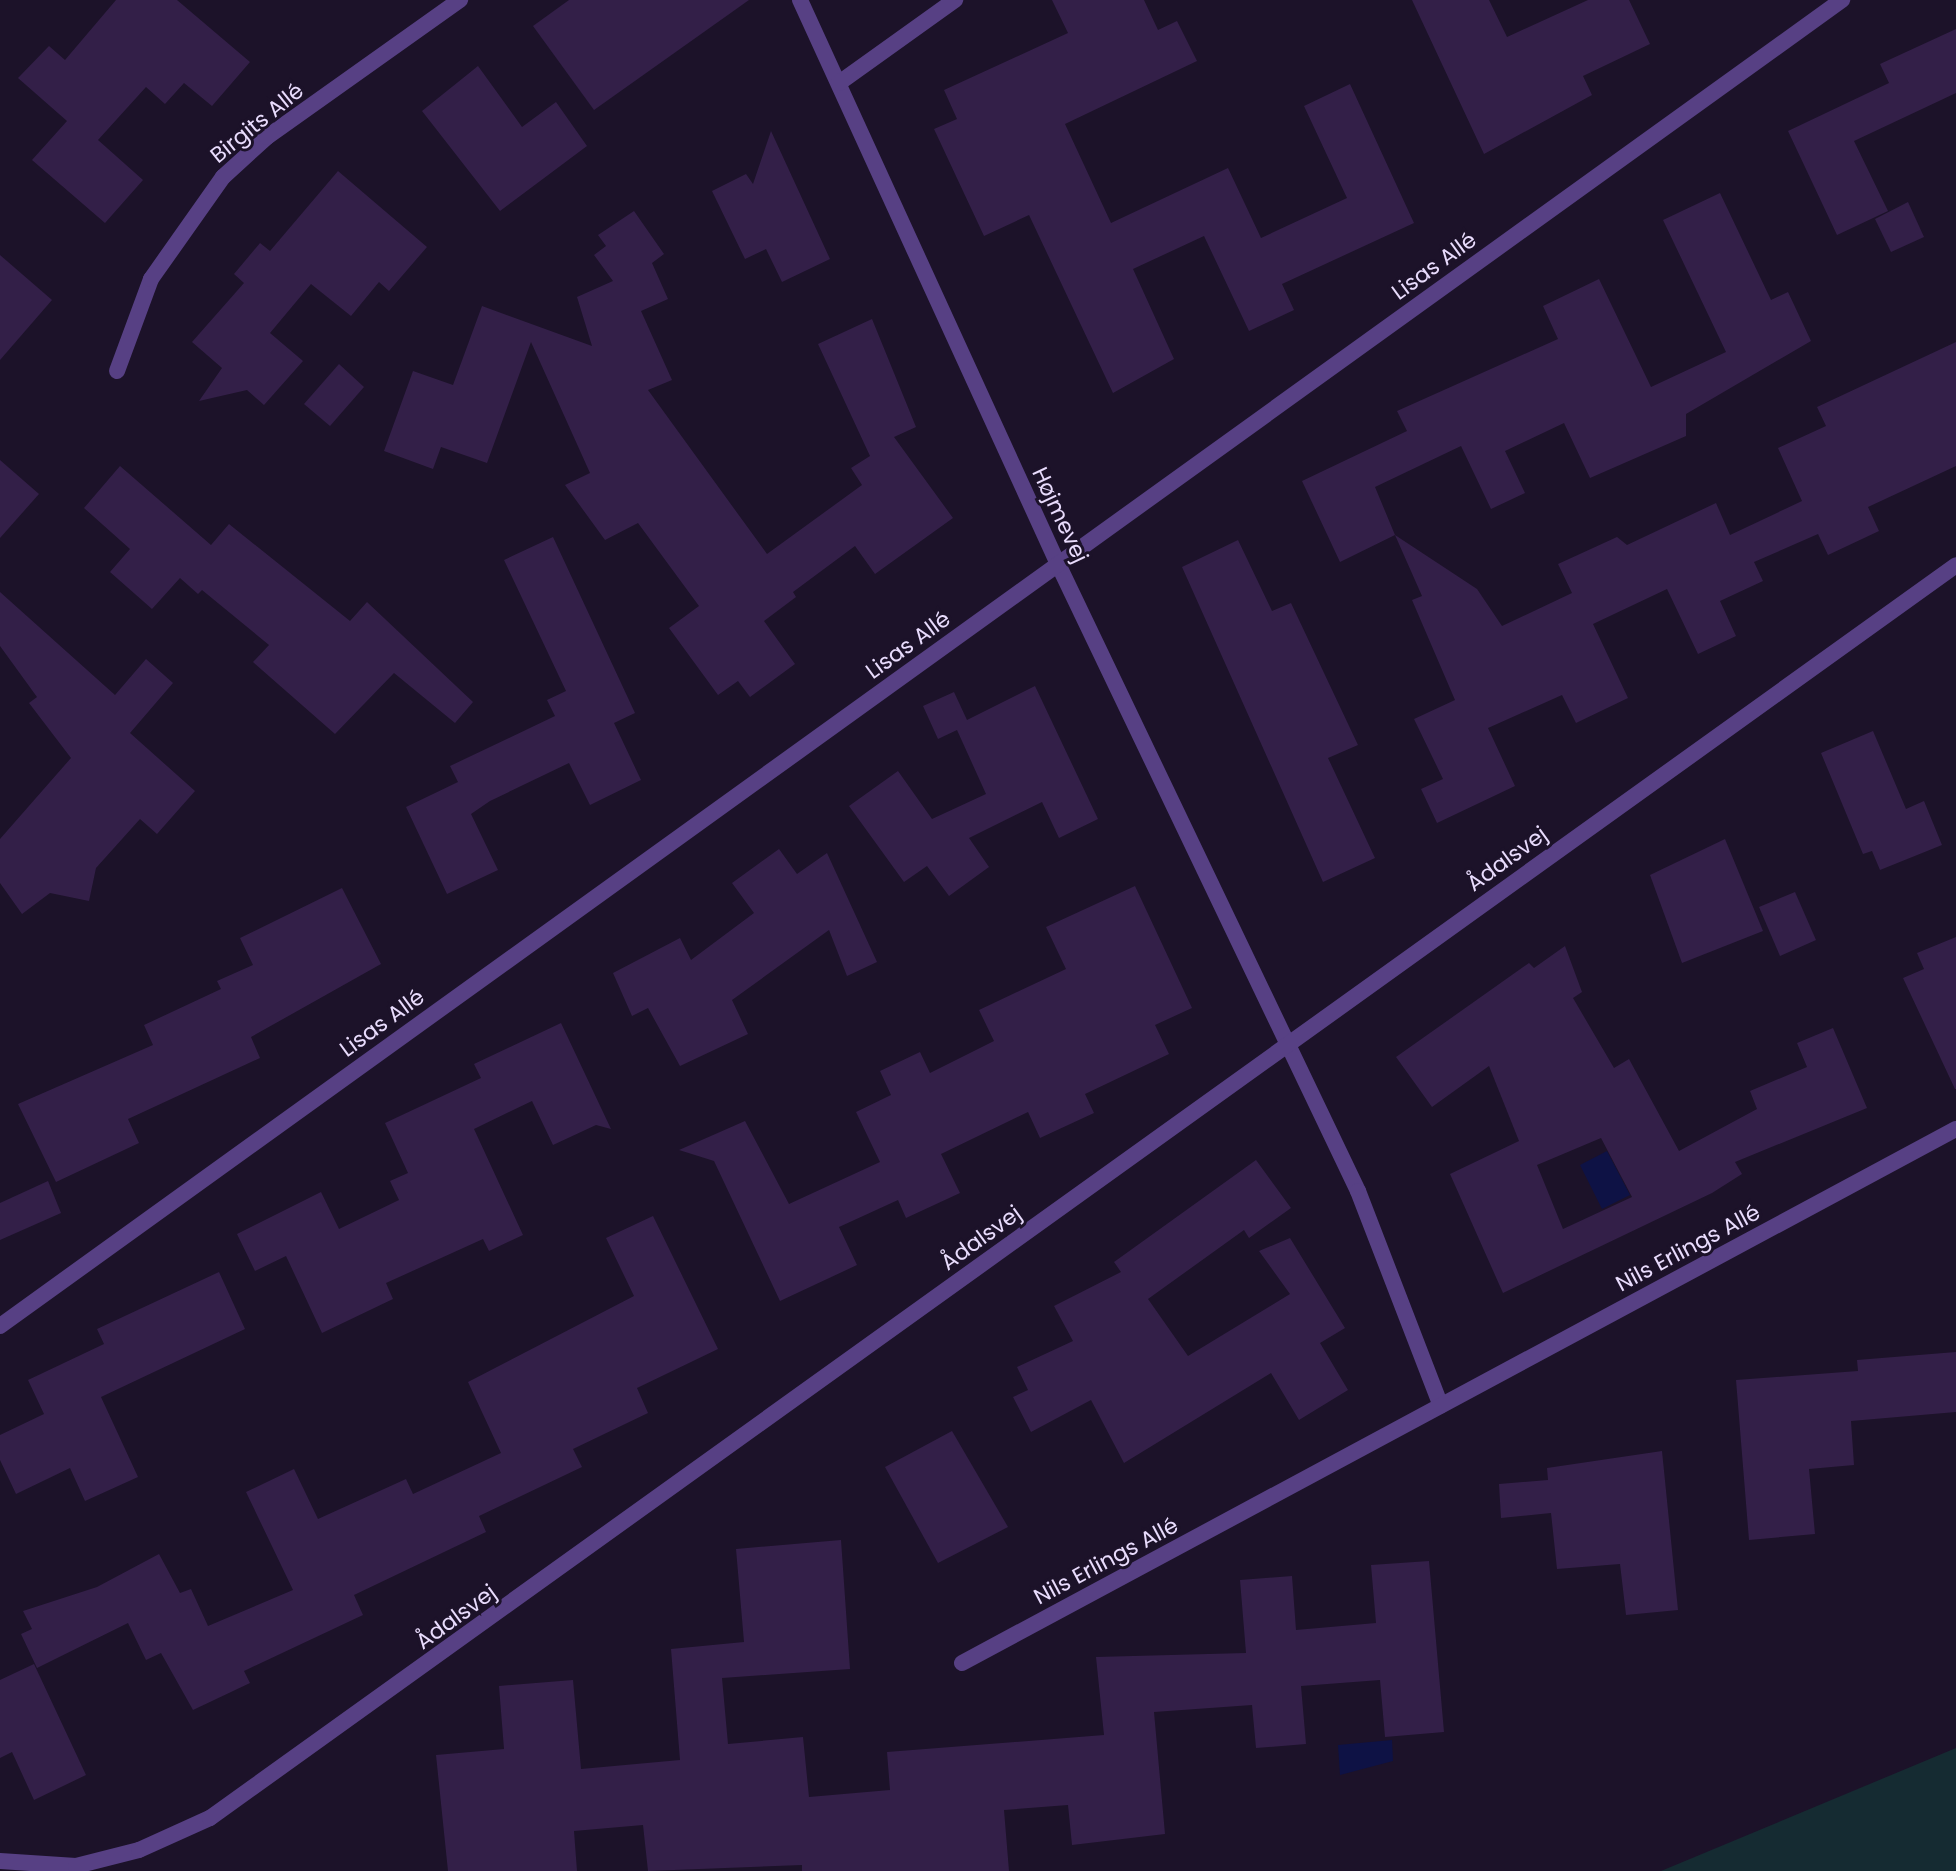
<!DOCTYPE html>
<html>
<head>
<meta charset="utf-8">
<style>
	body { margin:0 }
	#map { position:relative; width:1956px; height:1871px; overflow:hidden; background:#1c1229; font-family:Poppins,sans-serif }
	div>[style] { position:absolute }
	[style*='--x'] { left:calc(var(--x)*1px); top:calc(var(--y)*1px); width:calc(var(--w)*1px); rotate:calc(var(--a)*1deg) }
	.green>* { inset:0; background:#152b32 }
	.water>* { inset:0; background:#0e1245 }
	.building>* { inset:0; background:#331f48 }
	.street>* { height:16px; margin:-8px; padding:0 8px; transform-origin:8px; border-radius:8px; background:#574084 }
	span { translate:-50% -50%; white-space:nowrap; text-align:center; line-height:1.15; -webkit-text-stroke:6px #1c1229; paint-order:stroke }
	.street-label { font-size:22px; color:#e9dcfd }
</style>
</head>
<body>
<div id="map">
	<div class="green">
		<div style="clip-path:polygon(1956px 1748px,1956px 1871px,1661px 1871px)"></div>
	</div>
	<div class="water">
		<div style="clip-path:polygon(1607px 1151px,1630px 1195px,1602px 1209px,1580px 1165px)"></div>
		<div style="clip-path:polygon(1392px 1740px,1393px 1761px,1340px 1775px,1338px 1745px)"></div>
	</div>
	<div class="building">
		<div style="clip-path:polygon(116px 0,177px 0,250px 62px,212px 106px,184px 83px,165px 104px,146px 87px,98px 140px,143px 180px,105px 223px,32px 160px,67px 121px,18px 78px,49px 46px,65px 60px)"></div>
		<div style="clip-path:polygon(569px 0,749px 0,594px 110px,533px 26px)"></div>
		<div style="clip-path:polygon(1052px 0,1144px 0,1158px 30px,1177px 21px,1197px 61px,1065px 124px,1111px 223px,1228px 168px,1261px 238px,1347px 198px,1304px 106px,1350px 84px,1414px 223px,1282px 284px,1294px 310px,1249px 331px,1204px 236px,1133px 269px,1174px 359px,1113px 393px,1029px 215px,984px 236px,934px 129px,957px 119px,944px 90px,1068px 33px)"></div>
		<div style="clip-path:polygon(1412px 0,1489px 0,1507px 37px,1588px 0,1629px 0,1650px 44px,1583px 76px,1592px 95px,1484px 154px)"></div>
		<div style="clip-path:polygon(1956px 29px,1956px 93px,1854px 141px,1888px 211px,1837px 235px,1788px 131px,1889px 83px,1880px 64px)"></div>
		<div style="clip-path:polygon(478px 66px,522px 127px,556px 102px,587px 146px,500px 211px,422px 111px)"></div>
		<div style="clip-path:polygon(771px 131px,830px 259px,782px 282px,766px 249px,745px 259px,712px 191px,746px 174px,753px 184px)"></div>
		<div style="clip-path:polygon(338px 171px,427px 247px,389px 291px,379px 282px,351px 316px,311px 284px,270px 333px,303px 361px,264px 405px,247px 390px,199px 401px,222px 368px,192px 342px,244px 283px,234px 274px,260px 243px,270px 251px)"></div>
		<div style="clip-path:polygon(1720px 193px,1771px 300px,1788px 292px,1811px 341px,1686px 414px,1686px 436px,1590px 478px,1564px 423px,1505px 451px,1525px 493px,1491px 509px,1461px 446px,1375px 487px,1395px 535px,1477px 589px,1502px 626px,1572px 593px,1558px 564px,1617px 537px,1627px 545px,1716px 503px,1730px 535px,1802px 501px,1778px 448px,1826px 426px,1817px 407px,1956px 342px,1956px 466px,1868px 507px,1879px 531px,1828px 555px,1818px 534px,1754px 562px,1763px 581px,1720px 601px,1736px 636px,1698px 654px,1667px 589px,1593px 624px,1628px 698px,1576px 723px,1562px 695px,1488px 728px,1515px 786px,1437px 823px,1421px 789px,1443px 779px,1414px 719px,1455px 700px,1412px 600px,1422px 596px,1395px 535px,1340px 562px,1302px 481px,1407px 431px,1397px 411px,1558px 339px,1543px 306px,1599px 279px,1651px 387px,1726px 352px,1663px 220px)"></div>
		<div style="clip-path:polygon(1908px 202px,1924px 237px,1891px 252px,1875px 219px)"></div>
		<div style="clip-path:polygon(634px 211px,664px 254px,652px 263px,668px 299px,641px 311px,672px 380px,648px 390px,767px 554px,862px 485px,851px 468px,870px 456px,818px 344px,872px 319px,916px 427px,894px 437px,953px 518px,875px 574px,855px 546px,793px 592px,796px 597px,764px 621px,795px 664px,750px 697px,738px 681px,718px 695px,669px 628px,699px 606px,638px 523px,605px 540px,565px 485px,590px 473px,531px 342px,487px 463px,441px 447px,433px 469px,384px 451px,413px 371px,453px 385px,482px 306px,592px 346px,577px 297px,613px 281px,594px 255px,606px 246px,598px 235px)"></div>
		<div style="clip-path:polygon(0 255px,52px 300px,0 360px)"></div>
		<div style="clip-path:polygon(339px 364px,364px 387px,330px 426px,304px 404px)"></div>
		<div style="clip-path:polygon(0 460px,39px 494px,0 538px)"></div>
		<div style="clip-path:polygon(120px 466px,211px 545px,229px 524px,350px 621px,367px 602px,473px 702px,455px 723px,394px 673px,335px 734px,253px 662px,269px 645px,202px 590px,198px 594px,180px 578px,152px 609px,110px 572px,130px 549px,84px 508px)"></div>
		<div style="clip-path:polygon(553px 537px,635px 713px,614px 723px,641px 780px,590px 805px,569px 763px,490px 801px,471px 814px,498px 870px,447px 894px,406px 807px,458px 782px,450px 766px,555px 716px,547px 700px,566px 691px,504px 560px)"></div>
		<div style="clip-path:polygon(1238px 540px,1272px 611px,1291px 603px,1358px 745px,1328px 758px,1375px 858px,1323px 882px,1182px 567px)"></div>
		<div style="clip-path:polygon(0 592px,115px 695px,146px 659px,173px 683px,130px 733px,195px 791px,157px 834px,140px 819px,96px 868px,89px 901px,50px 893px,22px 914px,0 883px,0 839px,71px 758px,29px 703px,37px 697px,0 646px)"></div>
		<div style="clip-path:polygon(1035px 686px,1098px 819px,1059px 838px,1042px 802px,969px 838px,989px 867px,949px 896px,927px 866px,904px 882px,849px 806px,898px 771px,932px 819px,986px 794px,957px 730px,938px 739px,923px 706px,954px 692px,967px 720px)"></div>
		<div style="clip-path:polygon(1873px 731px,1906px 809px,1924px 801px,1942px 845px,1880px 870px,1872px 851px,1863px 854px,1821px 753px)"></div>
		<div style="clip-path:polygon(1725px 839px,1763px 931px,1682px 963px,1650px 875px)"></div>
		<div style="clip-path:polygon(779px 849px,797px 874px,827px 853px,877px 962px,847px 976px,829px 930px,732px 1000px,748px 1034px,680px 1066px,648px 1008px,632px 1016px,613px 973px,680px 938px,691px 960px,754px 913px,732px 883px)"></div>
		<div style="clip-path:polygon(1135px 886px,1192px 1008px,1155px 1025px,1169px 1054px,1085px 1094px,1094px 1113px,1040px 1138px,1028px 1112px,941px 1154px,960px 1193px,906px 1218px,898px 1200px,839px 1227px,857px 1265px,780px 1301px,714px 1161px,679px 1150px,745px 1121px,789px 1204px,880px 1162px,856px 1112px,891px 1095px,880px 1071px,920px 1052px,930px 1073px,994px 1041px,979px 1010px,1066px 969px,1046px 927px)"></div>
		<div style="clip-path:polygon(342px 888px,381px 964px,251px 1037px,260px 1058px,128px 1119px,139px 1143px,56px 1182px,18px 1104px,153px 1045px,144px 1025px,221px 989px,217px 981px,253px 965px,240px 938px)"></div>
		<div style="clip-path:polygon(1795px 892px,1816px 940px,1780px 956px,1759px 907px)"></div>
		<div style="clip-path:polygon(1956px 937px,1956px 1089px,1955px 1089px,1903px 978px,1924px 969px,1917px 953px)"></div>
		<div style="clip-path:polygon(evenodd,1565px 946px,1582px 992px,1573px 998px,1614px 1068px,1629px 1059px,1679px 1151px,1757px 1109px,1750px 1091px,1807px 1067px,1797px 1043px,1833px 1028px,1867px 1108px,1735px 1162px,1742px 1174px,1712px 1193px,1503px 1293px,1450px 1174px,1519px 1141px,1489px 1066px,1432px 1107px,1396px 1057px,1529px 963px,1534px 968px,1565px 946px,1601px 1138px,1632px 1197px,1563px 1229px,1537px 1165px,1601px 1138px)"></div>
		<div style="clip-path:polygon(561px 1023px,611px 1129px,596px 1125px,553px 1145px,532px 1101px,474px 1129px,523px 1235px,489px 1251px,483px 1239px,386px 1283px,393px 1299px,322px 1333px,286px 1256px,255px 1271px,237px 1234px,321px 1192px,339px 1229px,399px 1200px,390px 1181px,408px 1173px,385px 1123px,481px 1078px,474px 1064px)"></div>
		<div style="clip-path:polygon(1256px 1160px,1291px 1208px,1249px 1238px,1244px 1230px,1148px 1299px,1188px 1356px,1290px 1294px,1259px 1251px,1290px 1238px,1345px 1328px,1320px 1343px,1348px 1390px,1299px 1420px,1271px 1373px,1124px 1463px,1091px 1400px,1031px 1432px,1013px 1397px,1028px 1390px,1017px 1367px,1073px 1341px,1054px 1306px,1121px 1272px,1114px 1262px)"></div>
		<div style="clip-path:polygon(48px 1181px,61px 1213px,0 1240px,0 1203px)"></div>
		<div style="clip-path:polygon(653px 1216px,718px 1349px,637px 1388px,648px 1413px,573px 1449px,582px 1467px,479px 1516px,486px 1532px,354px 1595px,363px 1615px,244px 1671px,250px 1683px,193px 1710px,161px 1653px,146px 1660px,128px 1623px,37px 1668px,21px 1634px,32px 1629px,23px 1611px,97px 1587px,159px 1554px,180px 1593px,191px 1589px,208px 1626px,293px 1590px,246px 1492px,294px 1469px,318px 1519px,406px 1479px,413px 1494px,501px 1453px,468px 1382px,634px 1296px,606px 1238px)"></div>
		<div style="clip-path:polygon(219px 1272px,245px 1329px,101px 1397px,138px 1477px,85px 1501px,70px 1468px,16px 1494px,0 1460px,0 1435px,44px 1414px,28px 1380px,104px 1344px,97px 1329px)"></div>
		<div style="clip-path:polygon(1956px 1352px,1956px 1412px,1851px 1421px,1854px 1465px,1809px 1469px,1815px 1534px,1749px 1540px,1736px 1380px,1858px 1371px,1857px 1360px)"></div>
		<div style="clip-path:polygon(952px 1431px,1008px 1527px,938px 1563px,885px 1467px)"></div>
		<div style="clip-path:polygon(1662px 1451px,1678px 1610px,1626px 1615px,1620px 1564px,1557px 1569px,1551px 1513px,1501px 1518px,1499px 1484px,1548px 1480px,1547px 1468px)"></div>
		<div style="clip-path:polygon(841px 1540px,850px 1669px,722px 1678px,728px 1744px,803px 1737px,809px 1797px,890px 1790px,887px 1752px,1104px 1735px,1096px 1657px,1246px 1653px,1240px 1580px,1292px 1576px,1296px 1630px,1376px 1623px,1371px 1565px,1429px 1561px,1444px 1732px,1385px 1737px,1380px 1680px,1301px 1686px,1306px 1744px,1256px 1748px,1252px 1705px,1154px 1712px,1165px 1834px,1072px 1845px,1068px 1805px,1004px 1810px,1009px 1871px,802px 1871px,802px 1865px,648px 1871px,643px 1825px,574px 1831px,577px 1871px,448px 1871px,436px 1755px,504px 1749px,499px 1686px,573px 1680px,581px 1769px,680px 1760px,671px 1649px,744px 1642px,736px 1549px)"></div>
		<div style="clip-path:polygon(34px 1664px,86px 1775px,34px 1800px,12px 1752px,0 1758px,0 1680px)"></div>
	</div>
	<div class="street">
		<div style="--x:800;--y:0;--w:620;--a:65.42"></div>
		<div style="--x:1058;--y:564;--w:695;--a:64.43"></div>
		<div style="--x:1358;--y:1191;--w:230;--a:68.9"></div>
		<div style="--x:839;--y:83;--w:143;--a:-35.6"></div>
		<div style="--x:117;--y:371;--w:98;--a:-69.7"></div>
		<div style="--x:151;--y:279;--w:125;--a:-54.8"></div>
		<div style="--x:223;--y:177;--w:59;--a:-42.3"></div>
		<div style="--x:267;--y:137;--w:237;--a:-35.4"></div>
		<div style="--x:0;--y:1326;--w:2270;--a:-35.75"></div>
		<div style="--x:962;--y:1663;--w:1128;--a:-28.25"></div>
		<div style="--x:0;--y:1861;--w:76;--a:3.8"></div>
		<div style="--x:76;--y:1866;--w:65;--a:-14.3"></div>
		<div style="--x:139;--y:1850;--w:78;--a:-24.3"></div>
		<div style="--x:210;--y:1818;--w:2149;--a:-35.66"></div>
	</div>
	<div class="street-label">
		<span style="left:257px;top:123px;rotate:-39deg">Birgits Allé</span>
		<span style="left:1434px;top:266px;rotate:-36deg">Lisas Allé</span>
		<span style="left:1060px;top:515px;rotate:65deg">Højmevej</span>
		<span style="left:908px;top:645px;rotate:-36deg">Lisas Allé</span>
		<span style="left:1507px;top:859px;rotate:-36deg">Ådalsvej</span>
		<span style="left:382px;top:1023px;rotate:-36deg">Lisas Allé</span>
		<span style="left:981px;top:1238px;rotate:-36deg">Ådalsvej</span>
		<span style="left:1688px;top:1248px;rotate:-28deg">Nils Erlings Allé</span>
		<span style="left:1106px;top:1561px;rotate:-28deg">Nils Erlings Allé</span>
		<span style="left:456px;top:1617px;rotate:-36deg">Ådalsvej</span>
	</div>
</div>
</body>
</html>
